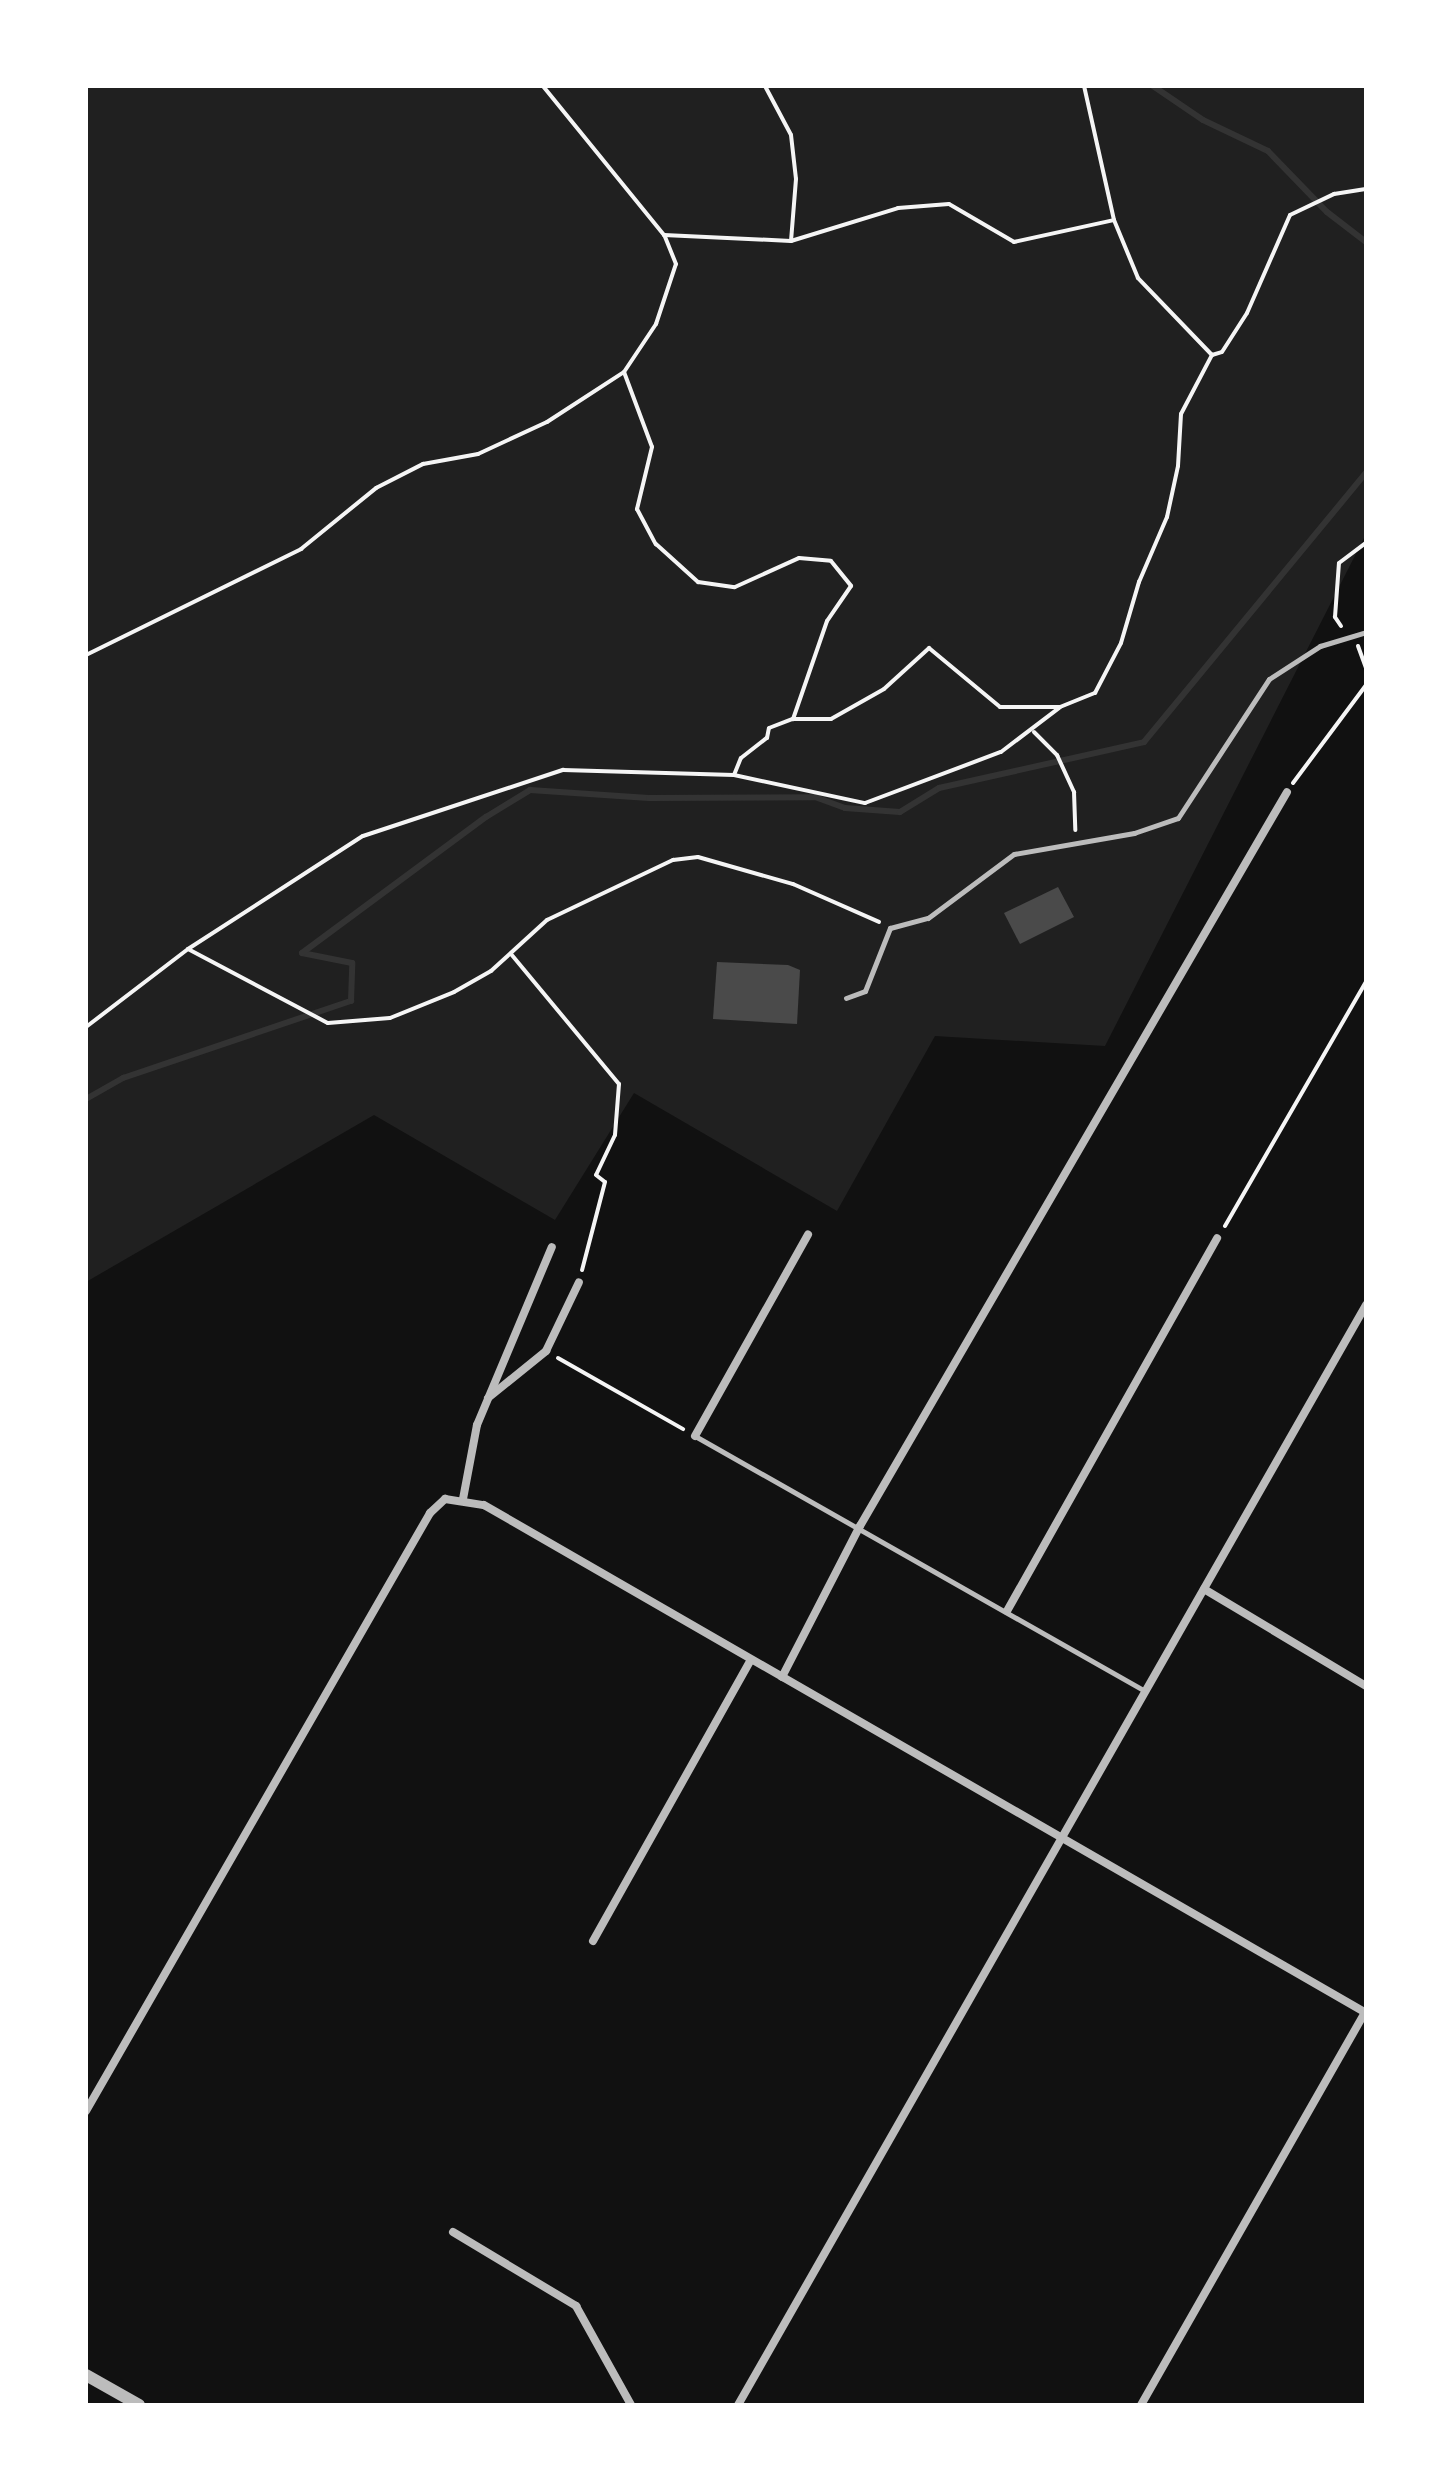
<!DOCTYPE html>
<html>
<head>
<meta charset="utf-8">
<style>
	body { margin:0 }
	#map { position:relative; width:1452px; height:2491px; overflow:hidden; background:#111; font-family:Karla,sans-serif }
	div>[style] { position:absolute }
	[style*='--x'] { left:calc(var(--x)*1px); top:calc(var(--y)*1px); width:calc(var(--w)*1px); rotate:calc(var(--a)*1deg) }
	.green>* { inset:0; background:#202020 }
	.stream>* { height:6px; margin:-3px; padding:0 3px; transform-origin:3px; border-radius:3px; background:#333 }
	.building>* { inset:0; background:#4a4a4a }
	.path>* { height:4px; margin:-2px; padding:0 2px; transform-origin:2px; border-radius:2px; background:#f5f5f5 }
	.service>* { height:5px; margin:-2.5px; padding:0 2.5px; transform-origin:2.5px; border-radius:2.5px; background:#bcbcbc }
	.minor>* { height:8px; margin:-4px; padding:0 4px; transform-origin:4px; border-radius:4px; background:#bcbcbc }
	.tertiary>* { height:12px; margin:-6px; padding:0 6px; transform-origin:6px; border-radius:6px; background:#bcbcbc }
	span { translate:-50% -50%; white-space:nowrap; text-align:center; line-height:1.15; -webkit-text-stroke:7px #fff; paint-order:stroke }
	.frame { position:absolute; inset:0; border:88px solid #fff; pointer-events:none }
</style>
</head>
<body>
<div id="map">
	<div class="green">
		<div style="clip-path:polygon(86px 86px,1366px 86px,1366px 534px,1105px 1046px,935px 1036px,837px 1211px,634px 1093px,555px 1220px,374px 1115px,86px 1282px)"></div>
	</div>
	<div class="stream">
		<div style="--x:1153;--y:86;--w:60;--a:34.2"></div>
		<div style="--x:1203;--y:120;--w:72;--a:25.5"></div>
		<div style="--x:1268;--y:151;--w:85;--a:46"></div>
		<div style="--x:1327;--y:212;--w:49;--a:37.6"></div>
		<div style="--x:86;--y:1099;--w:43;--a:-29.6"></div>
		<div style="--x:123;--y:1078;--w:241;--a:-18.7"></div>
		<div style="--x:351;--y:1001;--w:38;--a:-88"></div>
		<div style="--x:352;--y:963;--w:51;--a:-168.7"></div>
		<div style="--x:302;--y:953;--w:229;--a:-36.5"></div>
		<div style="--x:486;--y:817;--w:52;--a:-31.5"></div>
		<div style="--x:530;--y:790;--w:119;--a:3.8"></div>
		<div style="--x:649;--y:798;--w:166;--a:-0.3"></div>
		<div style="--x:815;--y:797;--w:32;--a:20"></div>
		<div style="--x:845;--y:808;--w:55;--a:4.2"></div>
		<div style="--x:900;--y:812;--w:46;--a:-31.6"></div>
		<div style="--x:939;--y:788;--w:210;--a:-12.6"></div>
		<div style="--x:1144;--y:742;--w:349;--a:-50.5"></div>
	</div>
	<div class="building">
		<div style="clip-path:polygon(1058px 887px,1074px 917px,1020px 944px,1004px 913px)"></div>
		<div style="clip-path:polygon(717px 962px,788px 965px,800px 970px,797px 1024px,713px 1019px)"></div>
	</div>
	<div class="path">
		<div style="--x:765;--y:86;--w:55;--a:62"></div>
		<div style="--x:791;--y:135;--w:44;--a:83.5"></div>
		<div style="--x:796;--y:179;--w:62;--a:94.6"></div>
		<div style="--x:664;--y:235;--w:127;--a:2.7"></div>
		<div style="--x:791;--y:241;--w:112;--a:-17.1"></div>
		<div style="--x:898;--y:208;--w:51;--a:-4.5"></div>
		<div style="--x:949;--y:204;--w:75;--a:30.3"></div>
		<div style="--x:1014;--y:242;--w:102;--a:-12.4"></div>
		<div style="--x:1212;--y:355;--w:10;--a:-17"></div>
		<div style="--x:1222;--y:352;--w:46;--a:-57.3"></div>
		<div style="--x:1247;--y:313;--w:107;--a:-66.3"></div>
		<div style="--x:1290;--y:215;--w:49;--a:-25.5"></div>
		<div style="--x:1334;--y:194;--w:32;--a:-9"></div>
		<div style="--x:624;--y:372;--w:80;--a:69.5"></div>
		<div style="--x:652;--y:447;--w:64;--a:103.6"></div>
		<div style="--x:637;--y:509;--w:40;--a:62"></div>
		<div style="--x:656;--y:544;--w:57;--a:42.1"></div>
		<div style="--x:698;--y:582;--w:37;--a:8"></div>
		<div style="--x:735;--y:587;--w:70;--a:-24.4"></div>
		<div style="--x:799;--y:558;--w:32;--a:5"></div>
		<div style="--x:831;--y:561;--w:32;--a:51"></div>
		<div style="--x:851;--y:586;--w:42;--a:124.4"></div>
		<div style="--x:827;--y:621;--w:104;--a:109.1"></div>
		<div style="--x:793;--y:719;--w:38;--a:0"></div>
		<div style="--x:831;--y:719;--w:61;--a:-29.5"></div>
		<div style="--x:884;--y:689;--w:61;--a:-42.3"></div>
		<div style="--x:929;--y:648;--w:92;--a:39.7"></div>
		<div style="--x:1000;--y:707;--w:60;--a:0"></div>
		<div style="--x:1060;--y:707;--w:38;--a:-22"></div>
		<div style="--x:1095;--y:693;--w:56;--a:-62.5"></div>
		<div style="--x:1121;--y:643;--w:64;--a:-73.6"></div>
		<div style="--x:1139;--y:582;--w:71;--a:-66.7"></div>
		<div style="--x:1167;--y:517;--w:52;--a:-77.8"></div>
		<div style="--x:1178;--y:466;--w:52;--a:-86.7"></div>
		<div style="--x:1181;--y:414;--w:67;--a:-62.3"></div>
		<div style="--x:1212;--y:355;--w:107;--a:-133.9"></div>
		<div style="--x:1138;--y:278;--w:63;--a:-112.5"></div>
		<div style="--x:1114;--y:220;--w:137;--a:-102.6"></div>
		<div style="--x:1341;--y:626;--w:11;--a:-124"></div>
		<div style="--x:1335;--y:617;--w:54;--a:-85.8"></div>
		<div style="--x:1339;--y:563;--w:34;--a:-37"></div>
		<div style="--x:1358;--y:646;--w:23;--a:70"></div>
		<div style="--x:86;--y:655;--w:240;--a:-26.2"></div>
		<div style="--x:301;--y:549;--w:97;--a:-39.1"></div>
		<div style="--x:376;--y:488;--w:53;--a:-27.1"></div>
		<div style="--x:423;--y:464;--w:56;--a:-10.3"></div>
		<div style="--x:478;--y:454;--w:76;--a:-24.9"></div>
		<div style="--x:547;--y:422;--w:92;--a:-33"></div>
		<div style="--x:624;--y:372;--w:58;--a:-56.3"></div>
		<div style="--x:656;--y:324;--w:63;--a:-71.6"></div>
		<div style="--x:676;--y:264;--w:31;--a:-112"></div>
		<div style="--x:664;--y:235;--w:192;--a:-129.1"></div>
		<div style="--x:1034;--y:732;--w:33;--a:45"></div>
		<div style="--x:1057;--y:755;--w:41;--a:65.3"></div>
		<div style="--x:1074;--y:792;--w:38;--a:88"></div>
		<div style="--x:734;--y:775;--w:18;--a:-68"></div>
		<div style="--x:741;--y:758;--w:33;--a:-38"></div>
		<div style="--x:767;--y:738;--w:10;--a:-79"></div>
		<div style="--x:769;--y:728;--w:26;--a:-21"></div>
		<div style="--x:1293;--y:783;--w:122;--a:-53.3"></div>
		<div style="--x:188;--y:949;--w:158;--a:27.9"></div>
		<div style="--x:328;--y:1023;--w:62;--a:-4.6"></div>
		<div style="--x:390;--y:1018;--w:69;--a:-22.1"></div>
		<div style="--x:454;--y:992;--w:43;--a:-29.6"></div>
		<div style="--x:491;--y:971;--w:76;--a:-42.3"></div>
		<div style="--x:547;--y:920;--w:140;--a:-25.5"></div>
		<div style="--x:673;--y:860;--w:25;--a:-7"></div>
		<div style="--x:698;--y:857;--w:99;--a:15.9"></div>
		<div style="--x:793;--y:884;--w:94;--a:23.8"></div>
		<div style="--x:511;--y:954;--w:169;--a:50.3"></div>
		<div style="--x:619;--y:1084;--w:51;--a:94.5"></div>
		<div style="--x:615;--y:1135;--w:44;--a:115.4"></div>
		<div style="--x:596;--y:1175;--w:11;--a:38"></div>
		<div style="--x:605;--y:1182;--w:91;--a:104.6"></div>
		<div style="--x:86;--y:1027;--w:128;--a:-37.4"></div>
		<div style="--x:188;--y:949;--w:208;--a:-32.9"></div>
		<div style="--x:363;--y:836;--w:211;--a:-18.3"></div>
		<div style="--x:563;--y:770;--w:171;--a:1.7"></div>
		<div style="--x:734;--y:775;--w:134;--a:12.1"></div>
		<div style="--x:865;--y:803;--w:145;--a:-20.6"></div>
		<div style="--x:1001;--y:752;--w:73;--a:-37.2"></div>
		<div style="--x:1225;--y:1226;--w:282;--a:-60"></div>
		<div style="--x:558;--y:1358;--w:144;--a:29.6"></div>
	</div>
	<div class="service">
		<div style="--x:846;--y:998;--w:20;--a:-20"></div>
		<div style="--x:865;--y:991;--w:68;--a:-68.4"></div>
		<div style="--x:890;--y:928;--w:39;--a:-15"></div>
		<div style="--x:928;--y:918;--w:107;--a:-36.7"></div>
		<div style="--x:1014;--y:854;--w:122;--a:-9.9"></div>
		<div style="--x:1134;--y:833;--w:46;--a:-18.8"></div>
		<div style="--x:1178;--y:818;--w:166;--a:-56.8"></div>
		<div style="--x:1269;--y:679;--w:61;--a:-32.9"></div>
		<div style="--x:1320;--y:646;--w:48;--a:-16.9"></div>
		<div style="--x:695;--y:1436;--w:517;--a:29.54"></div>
	</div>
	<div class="minor">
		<div style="--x:488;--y:1398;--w:75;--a:-39"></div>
		<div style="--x:546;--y:1351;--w:76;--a:-64.4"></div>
		<div style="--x:695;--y:1436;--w:231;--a:-60.7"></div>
		<div style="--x:463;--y:1499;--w:75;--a:-79.3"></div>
		<div style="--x:477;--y:1425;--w:193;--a:-67.2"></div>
		<div style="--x:1204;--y:1589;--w:189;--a:30.9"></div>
		<div style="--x:1007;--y:1611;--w:428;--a:-60.6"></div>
		<div style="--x:782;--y:1677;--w:170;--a:-62.7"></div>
		<div style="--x:860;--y:1526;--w:849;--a:-59.81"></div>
		<div style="--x:593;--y:1941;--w:322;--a:-60.7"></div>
		<div style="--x:86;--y:2111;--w:690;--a:-60.09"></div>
		<div style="--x:430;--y:1513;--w:21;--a:-43"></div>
		<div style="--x:445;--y:1499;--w:39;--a:9"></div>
		<div style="--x:484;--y:1505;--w:1018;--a:29.94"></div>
		<div style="--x:453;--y:2232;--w:144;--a:31"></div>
		<div style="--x:576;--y:2306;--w:113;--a:60.9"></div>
		<div style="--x:738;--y:2405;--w:1267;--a:-60.28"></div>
		<div style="--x:1141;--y:2405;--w:452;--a:-60.3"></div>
	</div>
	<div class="tertiary">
		<div style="--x:86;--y:2375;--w:61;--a:29.5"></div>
	</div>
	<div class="frame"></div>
</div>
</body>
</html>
